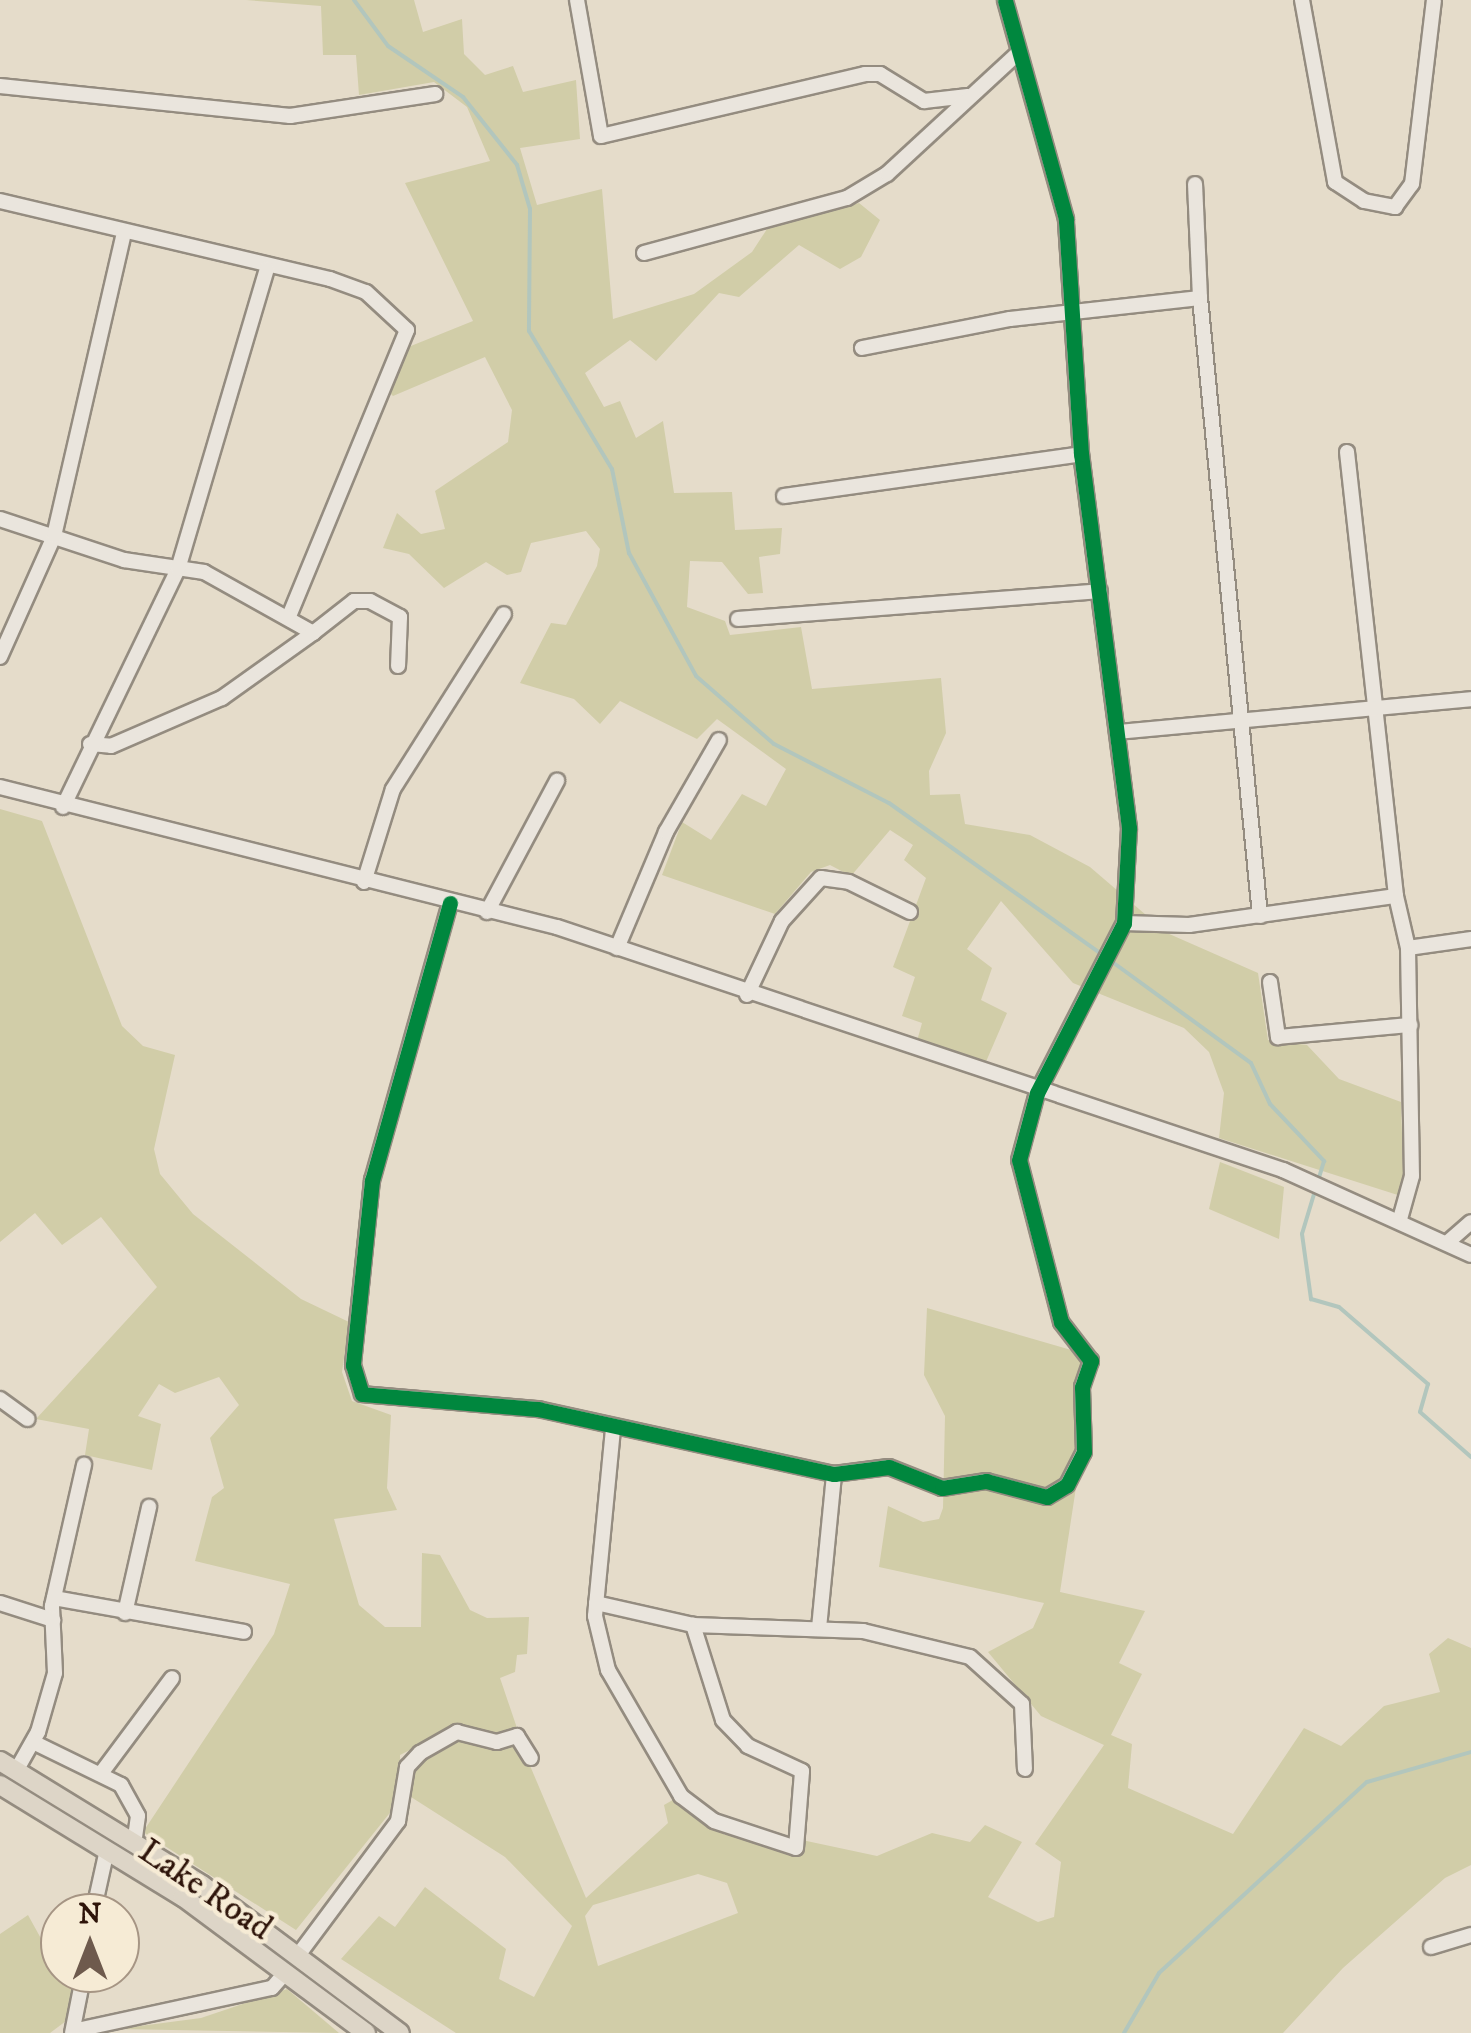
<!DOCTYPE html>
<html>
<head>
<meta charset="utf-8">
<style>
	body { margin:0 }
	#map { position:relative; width:1471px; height:2033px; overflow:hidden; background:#e5dcca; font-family:"IM FELL DW Pica",serif }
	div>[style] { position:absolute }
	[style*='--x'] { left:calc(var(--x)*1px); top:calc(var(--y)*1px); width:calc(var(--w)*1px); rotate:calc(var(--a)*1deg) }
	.green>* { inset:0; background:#d1cda8 }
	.stream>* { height:4px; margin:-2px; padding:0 2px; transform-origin:2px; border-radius:2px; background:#b2c6bd }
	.roads { filter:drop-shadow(2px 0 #948c80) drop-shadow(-2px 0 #948c80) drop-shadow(0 2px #948c80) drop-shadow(0 -2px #948c80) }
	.minor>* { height:14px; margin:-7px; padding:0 7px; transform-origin:7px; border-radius:7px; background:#eae5dd }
	.major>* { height:18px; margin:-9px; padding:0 9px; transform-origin:9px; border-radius:9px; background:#ddd5c7 }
	.cycleway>* { height:15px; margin:-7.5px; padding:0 7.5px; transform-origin:7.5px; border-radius:7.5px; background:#00873e }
	span { translate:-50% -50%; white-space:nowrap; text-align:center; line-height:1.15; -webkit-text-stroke:9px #f6ebd5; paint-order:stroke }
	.street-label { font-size:35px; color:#2e140a }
	.north { position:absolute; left:40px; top:1893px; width:100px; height:100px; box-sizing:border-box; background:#f6ebd5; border:2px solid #a69584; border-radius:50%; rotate:0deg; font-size:28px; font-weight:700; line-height:40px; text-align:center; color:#2e140a }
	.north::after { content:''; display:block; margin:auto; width:35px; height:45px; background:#6e5a4d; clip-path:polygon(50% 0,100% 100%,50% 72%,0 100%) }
</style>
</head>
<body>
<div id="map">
	<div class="green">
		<div style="clip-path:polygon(246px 0,414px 0,423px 32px,462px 19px,464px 54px,485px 75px,513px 66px,523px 92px,576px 80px,580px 139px,520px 148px,537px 205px,602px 189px,613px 319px,694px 294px,752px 252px,767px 229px,859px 203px,880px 220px,861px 257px,840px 269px,799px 245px,739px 297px,719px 293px,656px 361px,630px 340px,585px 373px,604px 407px,620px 401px,636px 438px,663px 421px,674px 493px,732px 492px,735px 530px,782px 528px,780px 554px,759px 557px,763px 593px,748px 594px,722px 562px,690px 561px,687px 607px,725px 621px,730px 635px,801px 627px,812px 689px,941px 678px,946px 733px,929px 771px,930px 795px,960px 794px,965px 824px,1030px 835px,1090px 867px,1167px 933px,1258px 973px,1268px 1040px,1307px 1045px,1339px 1079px,1401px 1102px,1404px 1197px,1219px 1138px,1224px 1093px,1209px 1052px,1184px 1028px,1073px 983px,1001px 901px,967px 949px,992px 968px,981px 1000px,1007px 1013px,985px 1064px,917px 1041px,922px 1023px,902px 1016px,915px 977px,893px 967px,926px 878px,904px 860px,913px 845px,890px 830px,851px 876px,830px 865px,811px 872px,775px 914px,662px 875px,682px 822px,711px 840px,742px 794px,766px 806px,786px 769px,717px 719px,697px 739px,620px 701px,600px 724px,574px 699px,520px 683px,551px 623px,566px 625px,597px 566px,600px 549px,586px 531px,531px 543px,521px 572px,507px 575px,486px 562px,444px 588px,409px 554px,383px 548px,397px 513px,421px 534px,445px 529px,435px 491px,508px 442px,512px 410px,485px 357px,393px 396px,380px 383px,391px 354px,473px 321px,405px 183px,490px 161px,467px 107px,434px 82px,359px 95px,356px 55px,323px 55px,321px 6px)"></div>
		<div style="clip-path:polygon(0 809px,42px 821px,122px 1026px,143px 1046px,175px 1055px,154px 1149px,160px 1174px,193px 1214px,301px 1299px,349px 1322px,342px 1372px,352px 1401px,391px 1415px,387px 1488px,397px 1510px,334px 1519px,359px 1605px,385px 1627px,421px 1627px,422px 1553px,440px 1555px,470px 1610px,487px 1618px,529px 1617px,527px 1654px,517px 1655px,515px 1672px,500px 1678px,518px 1731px,496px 1738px,457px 1726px,400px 1755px,401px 1799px,296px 1930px,143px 1832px,274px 1634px,290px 1584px,195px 1561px,212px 1497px,224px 1488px,210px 1438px,239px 1405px,219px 1377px,175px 1393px,159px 1384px,138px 1416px,161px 1424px,152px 1470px,85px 1455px,89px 1429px,36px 1419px,157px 1287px,101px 1217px,62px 1245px,35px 1213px,0 1242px)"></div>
		<div style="clip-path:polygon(1220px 1162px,1284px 1187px,1279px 1239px,1209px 1209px)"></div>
		<div style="clip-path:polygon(evenodd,927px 1308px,1085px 1354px,1094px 1370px,1060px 1592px,1145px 1611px,1119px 1663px,1142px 1674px,1111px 1735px,1132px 1744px,1128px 1788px,1233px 1834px,1304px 1728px,1341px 1746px,1384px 1706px,1440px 1692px,1429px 1654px,1448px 1638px,1471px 1648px,1471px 1865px,1445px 1878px,1343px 1968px,1283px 2033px,456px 2033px,341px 1959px,379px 1916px,395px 1927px,425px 1887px,506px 1949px,499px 1979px,534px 1997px,572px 1926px,505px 1857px,411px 1797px,413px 1767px,450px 1737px,520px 1742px,586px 1898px,668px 1823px,664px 1805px,678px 1797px,725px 1835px,736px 1826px,877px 1856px,932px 1833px,970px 1842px,985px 1825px,1022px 1842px,988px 1897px,1038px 1922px,1054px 1917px,1061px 1862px,1035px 1844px,1104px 1745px,1041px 1716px,988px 1652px,1033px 1628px,1044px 1603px,879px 1567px,888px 1506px,923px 1522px,939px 1519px,943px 1508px,945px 1416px,924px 1375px,927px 1308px,698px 1874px,727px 1883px,738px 1913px,598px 1966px,585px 1916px,593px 1905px,698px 1874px)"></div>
		<div style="clip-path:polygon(28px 1915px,60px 1973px,78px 1976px,74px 2001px,66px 2021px,50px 2033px,0 2033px,0 1934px)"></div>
		<div style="clip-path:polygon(287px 1989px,339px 2033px,117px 2029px,201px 2018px)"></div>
	</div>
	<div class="stream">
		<div style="--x:354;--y:0;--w:57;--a:53.5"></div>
		<div style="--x:388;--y:46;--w:91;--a:34.2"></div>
		<div style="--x:463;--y:97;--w:87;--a:51.5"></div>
		<div style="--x:517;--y:165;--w:46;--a:73.5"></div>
		<div style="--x:530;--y:209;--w:122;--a:90.5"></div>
		<div style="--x:529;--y:331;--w:161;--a:59"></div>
		<div style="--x:612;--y:469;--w:86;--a:78.6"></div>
		<div style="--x:629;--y:553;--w:140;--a:61.4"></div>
		<div style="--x:696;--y:676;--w:103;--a:41.1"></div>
		<div style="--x:774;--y:744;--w:129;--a:27.2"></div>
		<div style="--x:889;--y:803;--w:262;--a:35.4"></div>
		<div style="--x:1111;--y:961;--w:173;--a:36.1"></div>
		<div style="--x:1251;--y:1063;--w:45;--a:65.1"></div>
		<div style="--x:1270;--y:1104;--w:79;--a:46.5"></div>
		<div style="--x:1324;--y:1161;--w:76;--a:106.8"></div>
		<div style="--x:1302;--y:1234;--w:66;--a:82.1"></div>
		<div style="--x:1311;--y:1299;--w:29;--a:16"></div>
		<div style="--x:1339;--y:1307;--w:118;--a:40.9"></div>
		<div style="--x:1428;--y:1384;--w:29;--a:106"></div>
		<div style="--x:1420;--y:1412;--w:68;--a:41.4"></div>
		<div style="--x:1124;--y:2033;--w:69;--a:-59.7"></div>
		<div style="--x:1159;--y:1973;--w:282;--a:-42.6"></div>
		<div style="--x:1367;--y:1782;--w:108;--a:-16.1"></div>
	</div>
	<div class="roads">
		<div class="minor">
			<div style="--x:577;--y:0;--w:138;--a:80"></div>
			<div style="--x:601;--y:136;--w:271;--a:-13.2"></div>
			<div style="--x:865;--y:74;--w:15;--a:0"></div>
			<div style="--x:880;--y:74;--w:52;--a:31.5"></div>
			<div style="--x:924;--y:101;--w:44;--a:-6.5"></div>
			<div style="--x:1302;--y:0;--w:185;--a:79.7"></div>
			<div style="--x:1335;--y:182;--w:35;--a:33"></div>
			<div style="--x:1364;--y:201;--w:32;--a:11"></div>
			<div style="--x:1395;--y:207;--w:29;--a:-54"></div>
			<div style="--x:1412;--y:184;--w:185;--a:-83.2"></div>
			<div style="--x:0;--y:86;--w:292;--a:5.9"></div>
			<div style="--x:290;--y:116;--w:147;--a:-8.6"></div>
			<div style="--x:0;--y:201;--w:339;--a:13.3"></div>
			<div style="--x:330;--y:279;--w:38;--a:20"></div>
			<div style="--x:366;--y:292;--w:56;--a:42.8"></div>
			<div style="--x:407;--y:330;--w:309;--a:112.4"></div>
			<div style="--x:644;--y:253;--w:210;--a:-15.2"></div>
			<div style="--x:847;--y:198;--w:47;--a:-31"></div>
			<div style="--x:887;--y:174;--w:176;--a:-42.7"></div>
			<div style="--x:1200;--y:298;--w:621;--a:84.45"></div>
			<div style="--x:862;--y:348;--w:151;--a:-11.1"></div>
			<div style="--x:1010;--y:319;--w:191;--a:-6.3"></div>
			<div style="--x:1200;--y:298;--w:114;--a:-92.5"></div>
			<div style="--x:1347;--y:452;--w:447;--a:83.7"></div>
			<div style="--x:1396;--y:896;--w:53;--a:77"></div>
			<div style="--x:1408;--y:948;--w:228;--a:89"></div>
			<div style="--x:1412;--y:1176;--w:45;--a:105.6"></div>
			<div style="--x:784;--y:496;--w:300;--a:-8"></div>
			<div style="--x:0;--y:519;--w:131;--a:18.3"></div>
			<div style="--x:124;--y:560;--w:81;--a:8.5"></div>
			<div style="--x:204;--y:572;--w:125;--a:29.2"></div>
			<div style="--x:313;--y:633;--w:52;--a:-38"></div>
			<div style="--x:354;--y:601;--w:16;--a:0"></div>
			<div style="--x:370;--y:601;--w:34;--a:28"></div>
			<div style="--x:400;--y:617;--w:49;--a:92.3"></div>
			<div style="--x:738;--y:619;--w:363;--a:-4.4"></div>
			<div style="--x:0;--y:657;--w:133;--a:-65.9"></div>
			<div style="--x:54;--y:536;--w:312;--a:-77"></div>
			<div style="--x:1118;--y:732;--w:355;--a:-5.3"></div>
			<div style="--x:90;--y:744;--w:21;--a:5"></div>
			<div style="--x:111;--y:746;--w:121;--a:-23.4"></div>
			<div style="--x:222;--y:698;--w:112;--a:-35.5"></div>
			<div style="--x:0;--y:787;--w:574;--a:14.11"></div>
			<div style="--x:557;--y:927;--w:766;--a:18.51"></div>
			<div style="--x:1283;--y:1170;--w:206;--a:24.3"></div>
			<div style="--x:63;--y:807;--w:264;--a:-64.2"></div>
			<div style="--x:178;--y:569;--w:313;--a:-73.5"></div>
			<div style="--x:364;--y:882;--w:97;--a:-72.7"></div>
			<div style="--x:393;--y:789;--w:207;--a:-57.6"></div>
			<div style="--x:450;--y:903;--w:288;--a:105.7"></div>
			<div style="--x:372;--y:1180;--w:186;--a:95.9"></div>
			<div style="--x:353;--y:1365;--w:30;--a:73"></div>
			<div style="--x:362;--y:1394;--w:177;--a:4.9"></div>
			<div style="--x:538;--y:1409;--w:303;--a:12.4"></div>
			<div style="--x:834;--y:1474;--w:55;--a:-7.3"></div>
			<div style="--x:889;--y:1467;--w:57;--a:21.6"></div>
			<div style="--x:942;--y:1488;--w:45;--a:-9"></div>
			<div style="--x:986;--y:1481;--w:63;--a:14.7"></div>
			<div style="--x:1047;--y:1497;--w:23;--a:-31"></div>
			<div style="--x:1067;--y:1485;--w:37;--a:-63"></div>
			<div style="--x:1084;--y:1452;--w:65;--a:-91.8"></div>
			<div style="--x:1082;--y:1387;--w:28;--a:-71"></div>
			<div style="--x:1091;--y:1361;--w:49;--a:-127.6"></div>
			<div style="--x:1061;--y:1322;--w:167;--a:-104.5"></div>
			<div style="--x:1019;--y:1160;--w:69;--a:-75"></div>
			<div style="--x:1037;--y:1093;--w:191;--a:-62.9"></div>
			<div style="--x:1124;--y:923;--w:95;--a:-87"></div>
			<div style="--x:1129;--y:828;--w:377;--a:-97.3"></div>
			<div style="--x:1081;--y:454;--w:235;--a:-93.7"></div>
			<div style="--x:1066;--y:219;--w:227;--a:-105.6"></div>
			<div style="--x:487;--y:912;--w:149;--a:-61.9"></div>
			<div style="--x:1124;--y:923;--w:65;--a:1.8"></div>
			<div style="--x:1189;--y:925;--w:209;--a:-8"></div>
			<div style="--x:617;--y:948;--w:126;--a:-67.1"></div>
			<div style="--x:666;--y:832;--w:106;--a:-60.1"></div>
			<div style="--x:1408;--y:948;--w:64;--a:-8.1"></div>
			<div style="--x:1270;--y:982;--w:56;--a:81.7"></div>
			<div style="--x:1278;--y:1037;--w:133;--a:-5.2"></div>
			<div style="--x:747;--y:995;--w:82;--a:-64.7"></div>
			<div style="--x:782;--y:921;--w:58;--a:-47.8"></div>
			<div style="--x:821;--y:878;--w:28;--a:8"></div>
			<div style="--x:849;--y:882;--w:68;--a:26.2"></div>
			<div style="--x:1448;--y:1242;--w:30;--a:-41"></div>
			<div style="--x:0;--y:1399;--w:34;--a:36"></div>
			<div style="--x:613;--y:1429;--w:188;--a:95.5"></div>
			<div style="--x:595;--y:1616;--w:56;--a:76.5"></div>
			<div style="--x:608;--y:1670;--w:146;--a:59.9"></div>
			<div style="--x:681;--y:1796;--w:41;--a:37.1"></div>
			<div style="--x:714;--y:1821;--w:86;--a:18.2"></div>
			<div style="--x:796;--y:1848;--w:77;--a:-85.5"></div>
			<div style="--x:802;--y:1771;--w:60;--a:-155.2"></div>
			<div style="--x:748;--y:1746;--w:36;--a:-134"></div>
			<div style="--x:723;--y:1720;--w:100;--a:-107.5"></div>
			<div style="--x:54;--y:1598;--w:193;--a:10.1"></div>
			<div style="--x:0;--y:1603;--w:56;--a:17.8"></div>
			<div style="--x:596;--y:1603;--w:99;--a:12.8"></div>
			<div style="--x:693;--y:1625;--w:170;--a:2"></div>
			<div style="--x:863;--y:1631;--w:110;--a:13.7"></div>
			<div style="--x:970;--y:1657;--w:70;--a:42.1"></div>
			<div style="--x:1022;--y:1704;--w:65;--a:87.4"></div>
			<div style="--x:125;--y:1613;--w:109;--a:-77.2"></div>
			<div style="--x:819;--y:1628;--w:155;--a:-84.4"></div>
			<div style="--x:33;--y:1742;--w:98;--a:26"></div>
			<div style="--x:121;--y:1785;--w:35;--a:61"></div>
			<div style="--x:138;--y:1816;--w:27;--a:98"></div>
			<div style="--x:16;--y:1771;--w:45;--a:-60.6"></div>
			<div style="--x:38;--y:1732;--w:61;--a:-73.9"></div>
			<div style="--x:55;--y:1673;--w:67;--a:-92.6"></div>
			<div style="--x:52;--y:1606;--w:145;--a:-77.2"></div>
			<div style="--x:102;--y:1772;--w:117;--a:-53.3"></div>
			<div style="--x:93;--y:1913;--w:65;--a:-77.5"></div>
			<div style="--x:1431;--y:1947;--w:42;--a:-16.7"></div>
			<div style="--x:299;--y:1954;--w:166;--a:-53.3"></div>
			<div style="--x:398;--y:1821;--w:55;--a:-80.5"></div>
			<div style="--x:407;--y:1767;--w:19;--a:-47"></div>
			<div style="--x:420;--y:1753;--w:43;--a:-29.6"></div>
			<div style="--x:457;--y:1732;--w:41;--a:14"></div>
			<div style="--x:497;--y:1742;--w:21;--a:-17"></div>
			<div style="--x:517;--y:1736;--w:26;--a:58"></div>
			<div style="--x:77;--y:2030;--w:199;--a:-12.2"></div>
			<div style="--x:272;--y:1988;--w:20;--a:-49"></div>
			<div style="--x:72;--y:2033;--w:61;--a:-78.7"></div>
		</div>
		<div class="major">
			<div style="--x:0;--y:1761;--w:237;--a:31.5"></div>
			<div style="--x:202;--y:1885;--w:247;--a:36.8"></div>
			<div style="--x:0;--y:1785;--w:215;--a:31.5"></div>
			<div style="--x:183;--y:1897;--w:228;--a:36.6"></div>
		</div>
	</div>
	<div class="cycleway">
		<div style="--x:450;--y:903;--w:288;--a:105.7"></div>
		<div style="--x:372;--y:1180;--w:186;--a:95.9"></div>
		<div style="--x:353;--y:1365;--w:30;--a:73"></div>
		<div style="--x:362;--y:1394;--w:177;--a:4.9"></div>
		<div style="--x:538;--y:1409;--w:303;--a:12.4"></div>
		<div style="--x:834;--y:1474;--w:55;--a:-7.3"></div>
		<div style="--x:889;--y:1467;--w:57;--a:21.6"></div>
		<div style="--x:942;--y:1488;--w:45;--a:-9"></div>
		<div style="--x:986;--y:1481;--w:63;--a:14.7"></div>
		<div style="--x:1047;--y:1497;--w:23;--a:-31"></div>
		<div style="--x:1067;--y:1485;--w:37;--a:-63"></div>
		<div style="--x:1084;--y:1452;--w:65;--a:-91.8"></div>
		<div style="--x:1082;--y:1387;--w:28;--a:-71"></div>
		<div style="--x:1091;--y:1361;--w:49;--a:-127.6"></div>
		<div style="--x:1061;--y:1322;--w:167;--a:-104.5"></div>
		<div style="--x:1019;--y:1160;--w:69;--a:-75"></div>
		<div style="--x:1037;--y:1093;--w:191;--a:-62.9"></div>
		<div style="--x:1124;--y:923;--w:95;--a:-87"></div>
		<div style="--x:1129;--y:828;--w:377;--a:-97.3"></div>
		<div style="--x:1081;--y:454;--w:235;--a:-93.7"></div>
		<div style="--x:1066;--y:219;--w:227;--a:-105.6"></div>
	</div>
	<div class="street-label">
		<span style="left:205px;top:1890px;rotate:34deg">Lake Road</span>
	</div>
	<div class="north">N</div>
</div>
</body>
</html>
